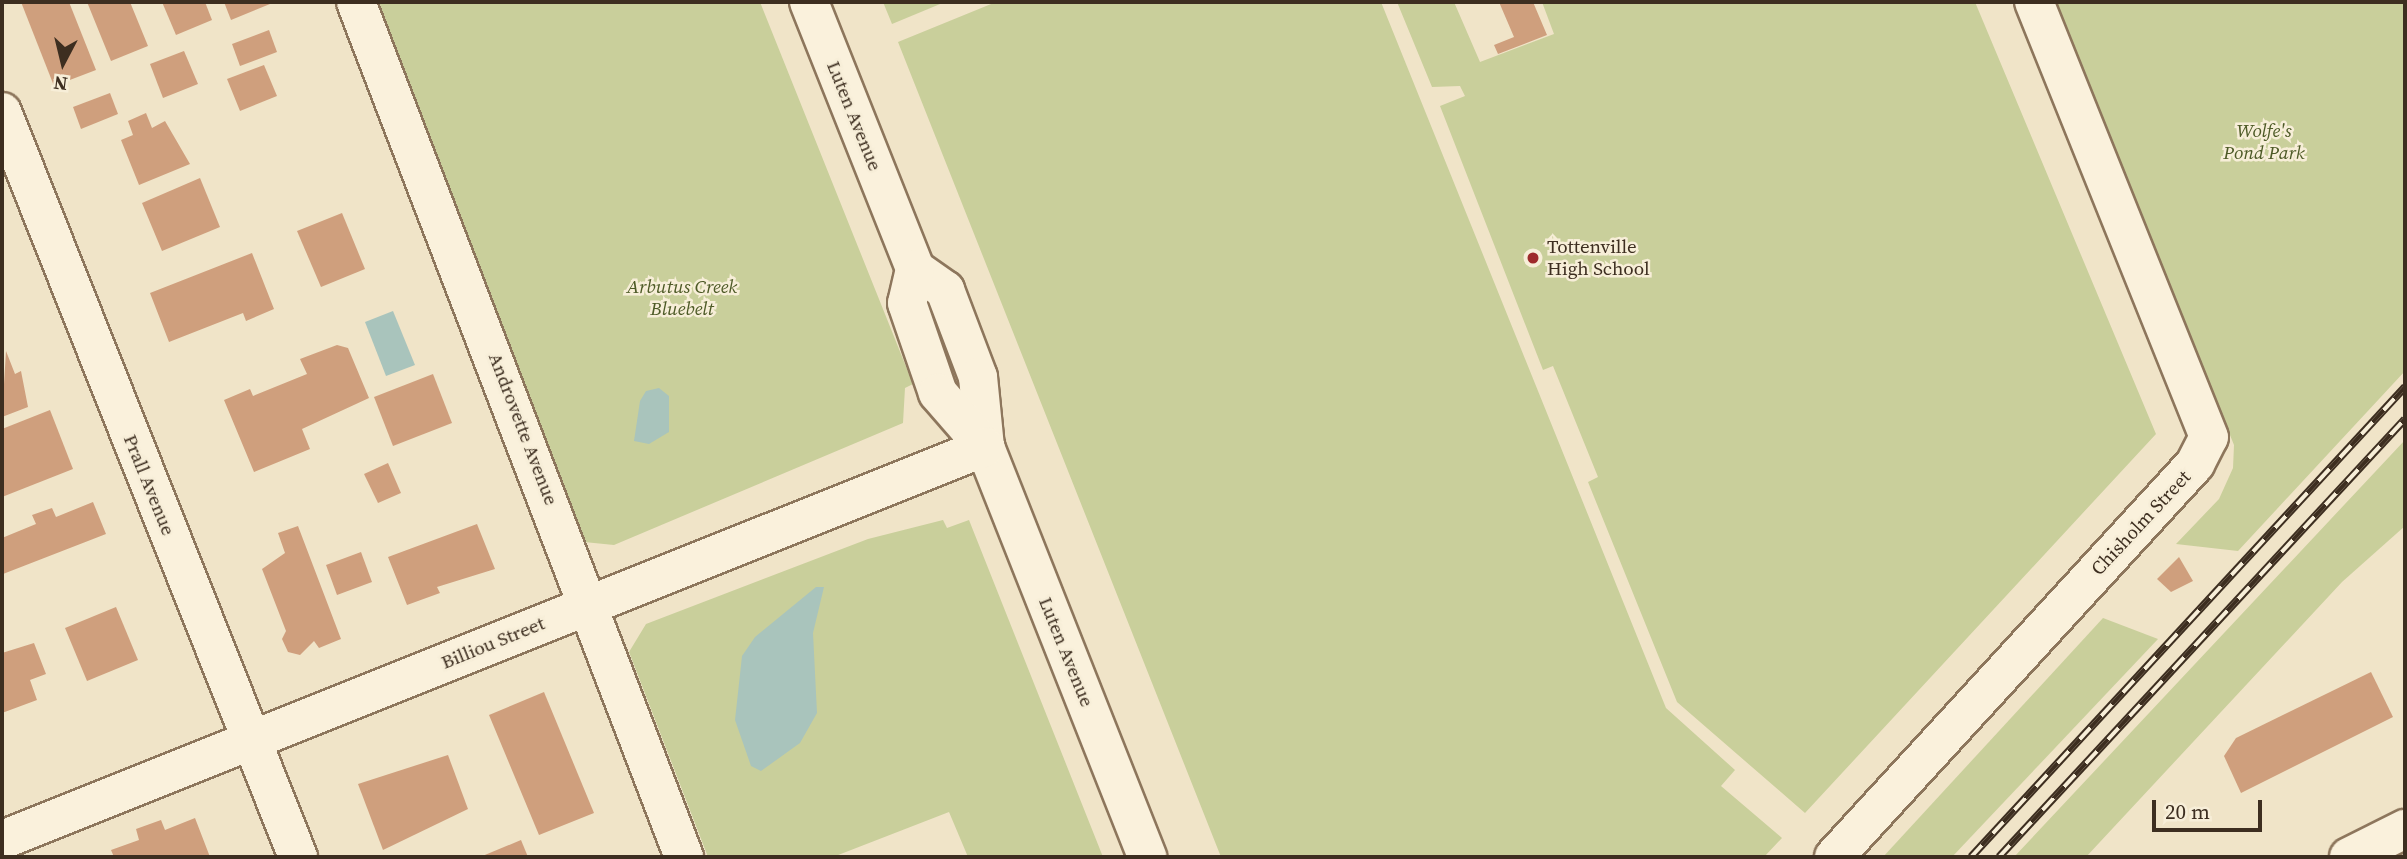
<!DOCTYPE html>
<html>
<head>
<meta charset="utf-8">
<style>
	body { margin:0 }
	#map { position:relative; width:2407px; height:859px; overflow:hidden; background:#f0e4c8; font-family:"Source Serif 4",serif }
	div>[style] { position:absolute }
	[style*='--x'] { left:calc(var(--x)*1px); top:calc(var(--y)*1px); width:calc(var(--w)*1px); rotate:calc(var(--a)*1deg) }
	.green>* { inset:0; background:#c9cf9b }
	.water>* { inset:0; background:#a9c4bc }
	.building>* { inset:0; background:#cf9f7d }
	.roads { filter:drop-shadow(2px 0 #8d765c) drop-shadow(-2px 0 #8d765c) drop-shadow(0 2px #8d765c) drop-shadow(0 -2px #8d765c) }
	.street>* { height:38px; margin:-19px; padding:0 19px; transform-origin:19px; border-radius:19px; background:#faf1dc }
	.secondary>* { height:38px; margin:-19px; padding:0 19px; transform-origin:19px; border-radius:19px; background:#faf1dc }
	.rail>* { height:8px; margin-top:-4px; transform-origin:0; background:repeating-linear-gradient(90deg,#f7eed8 0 16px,#3d2e20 0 32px); box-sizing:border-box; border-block:2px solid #3d2e20 }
	.dots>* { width:19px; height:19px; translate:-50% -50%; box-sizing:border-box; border:4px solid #f7eed8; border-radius:50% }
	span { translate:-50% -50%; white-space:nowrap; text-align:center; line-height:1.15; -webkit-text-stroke:5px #f7eed8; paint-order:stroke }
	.street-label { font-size:19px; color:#3d2e20 }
	.park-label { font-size:19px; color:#4d5a26; font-style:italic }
	.poi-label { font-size:19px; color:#3d2e20 }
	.left { translate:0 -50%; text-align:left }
	.frame { position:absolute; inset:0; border:4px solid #3d2e20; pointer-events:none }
	.north { position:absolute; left:28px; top:28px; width:70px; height:70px; -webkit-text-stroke:5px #f7eed8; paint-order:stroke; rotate:187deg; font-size:19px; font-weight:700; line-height:28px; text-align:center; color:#3d2e20 }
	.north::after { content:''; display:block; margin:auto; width:24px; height:32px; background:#3d2e20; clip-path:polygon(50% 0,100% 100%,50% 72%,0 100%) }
	.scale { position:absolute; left:2152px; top:800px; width:110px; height:32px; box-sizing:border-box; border:4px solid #3d2e20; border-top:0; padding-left:9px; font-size:21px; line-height:24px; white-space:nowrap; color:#3d2e20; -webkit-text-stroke:5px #f7eed8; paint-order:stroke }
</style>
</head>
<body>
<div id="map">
	<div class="green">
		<div style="clip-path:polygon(370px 2px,760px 2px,913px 384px,905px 388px,903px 423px,614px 545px,584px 542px)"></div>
		<div style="clip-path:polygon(883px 2px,945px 2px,892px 24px)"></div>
		<div style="clip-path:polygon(996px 2px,1381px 2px,1666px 708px,1735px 770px,1721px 786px,1782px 838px,1764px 857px,1221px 857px,898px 42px)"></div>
		<div style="clip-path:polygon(1397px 2px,1454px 2px,1480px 62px,1554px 34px,1542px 2px,1975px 2px,2156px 434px,1805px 813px,1677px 702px,1588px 482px,1598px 477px,1553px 366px,1543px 370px,1440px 106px,1465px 96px,1460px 86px,1432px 87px)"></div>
		<div style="clip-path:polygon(2056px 2px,2405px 2px,2405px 371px,2238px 551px,2176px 544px,2219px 499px,2233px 468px,2234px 445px)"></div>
		<div style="clip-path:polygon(2405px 440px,2405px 526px,2342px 582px,2086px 857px,2014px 857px)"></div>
		<div style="clip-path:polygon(943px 520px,947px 528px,969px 520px,1103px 857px,968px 857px,949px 812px,833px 857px,708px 857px,629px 652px,646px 624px,868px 539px)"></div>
		<div style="clip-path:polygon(2103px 618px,2158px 639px,1952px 857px,1883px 857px)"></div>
	</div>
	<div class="water">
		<div style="clip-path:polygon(393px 311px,415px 365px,386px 376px,365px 322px)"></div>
		<div style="clip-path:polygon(659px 388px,669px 396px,669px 432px,649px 444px,634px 441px,640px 401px,646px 391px)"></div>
		<div style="clip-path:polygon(816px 587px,824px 587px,813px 633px,817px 713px,800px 743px,761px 771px,751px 766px,735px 720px,742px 656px,755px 637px)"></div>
	</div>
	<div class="building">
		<div style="clip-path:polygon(21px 2px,69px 2px,96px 70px,54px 86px)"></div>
		<div style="clip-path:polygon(87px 2px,130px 2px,148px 46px,111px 61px)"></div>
		<div style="clip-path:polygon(162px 2px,205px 2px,212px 20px,176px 35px)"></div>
		<div style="clip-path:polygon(224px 2px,275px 2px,231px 20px)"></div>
		<div style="clip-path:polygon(1499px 2px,1533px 2px,1547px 35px,1498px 54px,1494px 45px,1514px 37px)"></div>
		<div style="clip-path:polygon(269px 30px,277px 52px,240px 66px,232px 44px)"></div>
		<div style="clip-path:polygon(184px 51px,198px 84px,163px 98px,150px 64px)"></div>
		<div style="clip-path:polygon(264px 65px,277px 96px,240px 111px,227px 79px)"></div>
		<div style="clip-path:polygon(110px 93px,118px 114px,81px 129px,73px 107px)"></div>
		<div style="clip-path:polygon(146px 113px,152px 128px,165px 121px,190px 164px,139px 185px,121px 140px,133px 135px,128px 121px)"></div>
		<div style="clip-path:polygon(200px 178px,220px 227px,162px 251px,142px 203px)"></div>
		<div style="clip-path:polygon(342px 213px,365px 269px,321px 287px,297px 231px)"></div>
		<div style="clip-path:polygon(252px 253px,274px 309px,246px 321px,243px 313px,169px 342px,150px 293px)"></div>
		<div style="clip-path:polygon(337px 345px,348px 348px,369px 398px,302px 429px,310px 449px,254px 472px,224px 400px,250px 389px,253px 396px,307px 374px,300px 359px)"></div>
		<div style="clip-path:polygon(6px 351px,15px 374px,21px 371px,28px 407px,2px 417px)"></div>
		<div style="clip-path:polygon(433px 374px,452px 423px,393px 446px,374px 397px)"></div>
		<div style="clip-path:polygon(50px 410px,73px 469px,2px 497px,2px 429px)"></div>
		<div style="clip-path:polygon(388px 463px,401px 493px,378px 503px,364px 474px)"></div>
		<div style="clip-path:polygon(93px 502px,106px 534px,3px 574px,2px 538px,36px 524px,32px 515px,52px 508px,56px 517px)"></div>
		<div style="clip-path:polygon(477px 524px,495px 569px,437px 587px,440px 593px,407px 605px,388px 557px)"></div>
		<div style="clip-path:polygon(298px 526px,341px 639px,319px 648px,314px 641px,300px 655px,288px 652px,282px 639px,286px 631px,262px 569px,285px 553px,278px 533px)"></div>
		<div style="clip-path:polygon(361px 552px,372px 582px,337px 595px,326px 565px)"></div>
		<div style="clip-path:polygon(2179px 557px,2193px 581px,2171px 592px,2157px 579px)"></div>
		<div style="clip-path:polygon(116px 607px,138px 660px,87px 681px,65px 628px)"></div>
		<div style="clip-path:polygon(34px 643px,46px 674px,30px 680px,37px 700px,2px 713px,2px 653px)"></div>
		<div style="clip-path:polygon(2371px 672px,2393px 717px,2241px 793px,2224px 756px,2236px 738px)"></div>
		<div style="clip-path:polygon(544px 692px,594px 813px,539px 835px,489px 715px)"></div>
		<div style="clip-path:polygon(448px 755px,468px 809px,383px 850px,358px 784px)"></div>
		<div style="clip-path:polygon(195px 818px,210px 857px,114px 857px,111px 850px,139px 840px,136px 829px,161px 820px,165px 830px)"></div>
		<div style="clip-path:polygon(521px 840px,528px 857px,480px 857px)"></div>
	</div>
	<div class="roads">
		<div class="street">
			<div style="--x:356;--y:2;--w:916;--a:69.01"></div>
			<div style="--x:809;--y:2;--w:287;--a:68.3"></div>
			<div style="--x:915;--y:269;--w:37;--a:35"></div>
			<div style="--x:945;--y:290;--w:93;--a:69.2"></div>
			<div style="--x:978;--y:377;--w:70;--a:84.3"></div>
			<div style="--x:985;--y:447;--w:441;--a:68.4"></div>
			<div style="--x:2;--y:112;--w:802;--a:68.33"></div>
			<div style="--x:915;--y:269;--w:35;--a:103"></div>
			<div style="--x:907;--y:303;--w:95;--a:71"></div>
			<div style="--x:938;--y:393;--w:72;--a:49"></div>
			<div style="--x:2;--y:840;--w:1059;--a:-21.79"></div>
			<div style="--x:1834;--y:857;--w:534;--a:-47.43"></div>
			<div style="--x:2195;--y:464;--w:30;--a:-63"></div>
			<div style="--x:2209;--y:437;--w:469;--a:-111.9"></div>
		</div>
		<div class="secondary">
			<div style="--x:2349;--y:857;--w:63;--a:-26.6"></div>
		</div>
	</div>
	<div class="rail">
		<div style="--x:1971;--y:857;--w:640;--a:-47.28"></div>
		<div style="--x:1999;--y:857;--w:597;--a:-47.17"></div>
	</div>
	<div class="dots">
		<div style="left:1533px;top:258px;background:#9e2a2b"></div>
	</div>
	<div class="street-label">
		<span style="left:854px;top:116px;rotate:68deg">Luten Avenue</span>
		<span style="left:523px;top:429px;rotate:69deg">Androvette Avenue</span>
		<span style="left:149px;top:485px;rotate:68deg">Prall Avenue</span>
		<span style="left:2141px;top:523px;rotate:-47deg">Chisholm Street</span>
		<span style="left:493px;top:643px;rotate:-22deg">Billiou Street</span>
		<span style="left:1066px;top:652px;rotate:68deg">Luten Avenue</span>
	</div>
	<div class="park-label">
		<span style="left:2264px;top:142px">Wolfe's<br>Pond Park</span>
		<span style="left:682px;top:298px">Arbutus Creek<br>Bluebelt</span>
	</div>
	<div class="poi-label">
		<span class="left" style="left:1547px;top:258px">Tottenville<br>High School</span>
	</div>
	<div class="frame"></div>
	<div class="north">N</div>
	<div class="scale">20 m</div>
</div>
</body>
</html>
